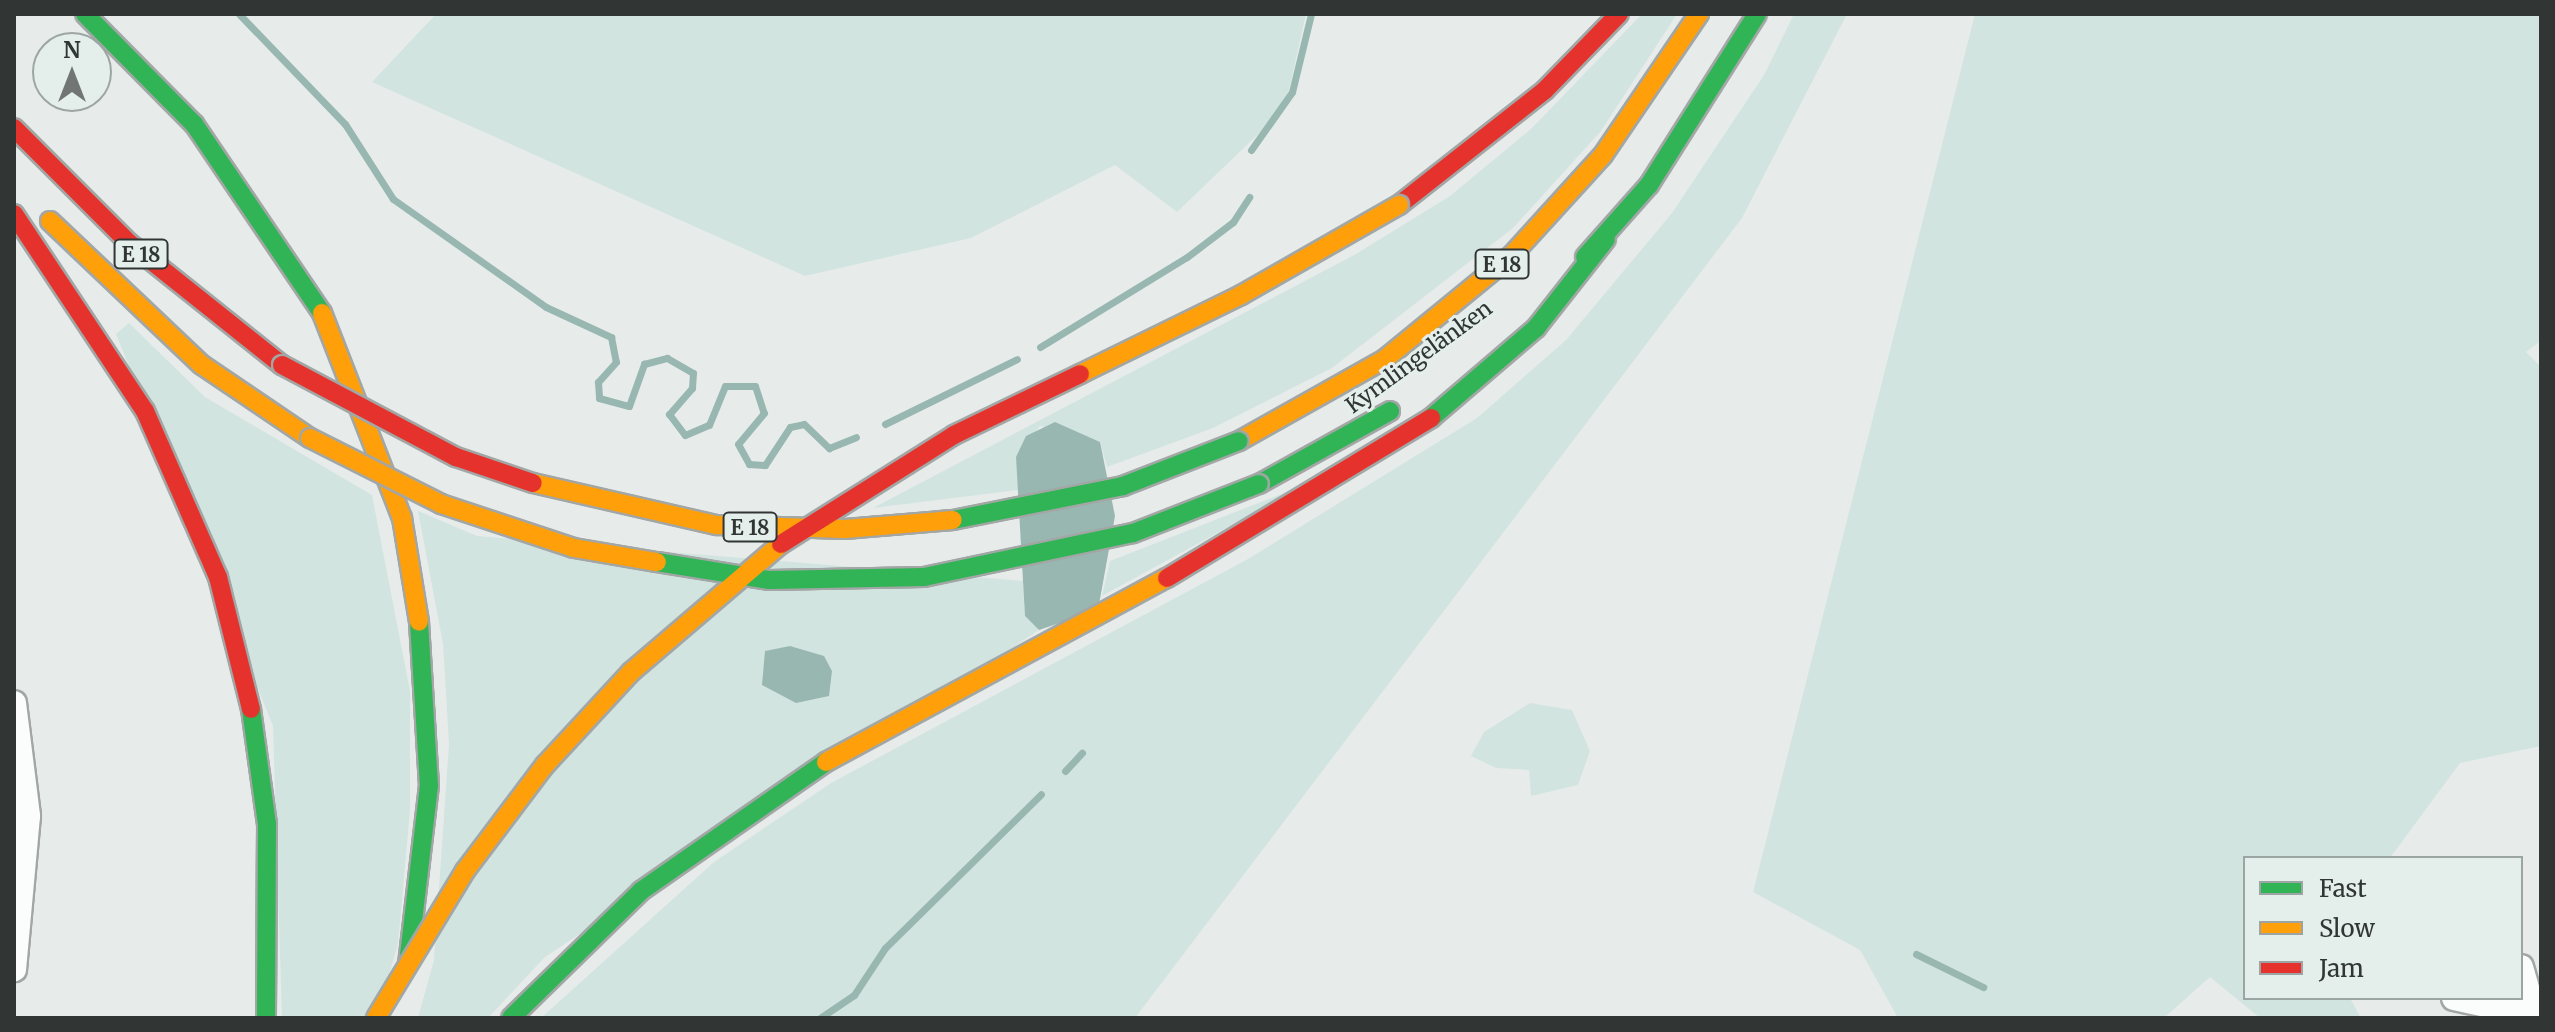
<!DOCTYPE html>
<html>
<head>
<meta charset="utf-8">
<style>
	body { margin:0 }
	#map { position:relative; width:2555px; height:1032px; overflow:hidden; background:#e7eceb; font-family:Merriweather,serif }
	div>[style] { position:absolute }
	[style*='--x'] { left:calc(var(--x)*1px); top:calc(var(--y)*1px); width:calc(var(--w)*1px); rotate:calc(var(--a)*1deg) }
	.green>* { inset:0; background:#d2e4e0 }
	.water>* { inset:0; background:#99b7b1 }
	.stream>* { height:7px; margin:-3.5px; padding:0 3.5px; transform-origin:3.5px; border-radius:3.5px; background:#99b7b1 }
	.roads { filter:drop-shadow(2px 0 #a2a7a6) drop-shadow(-2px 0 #a2a7a6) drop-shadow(0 2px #a2a7a6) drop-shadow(0 -2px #a2a7a6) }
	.street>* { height:24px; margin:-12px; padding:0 12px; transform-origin:12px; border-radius:12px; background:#fbfcfc }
	.fast>* { height:18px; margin:-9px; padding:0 9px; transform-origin:9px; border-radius:9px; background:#30b455 }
	.slow>* { height:18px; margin:-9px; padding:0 9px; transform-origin:9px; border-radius:9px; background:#ff9f0a }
	.jam>* { height:18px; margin:-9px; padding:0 9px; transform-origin:9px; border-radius:9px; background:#e5322d }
	.bridges { filter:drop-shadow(2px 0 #a2a7a6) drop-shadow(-2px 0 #a2a7a6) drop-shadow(0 2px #a2a7a6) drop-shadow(0 -2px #a2a7a6) }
	.fast-bridge>* { height:18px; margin:-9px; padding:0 9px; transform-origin:9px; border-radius:9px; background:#30b455 }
	.slow-bridge>* { height:18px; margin:-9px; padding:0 9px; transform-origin:9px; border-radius:9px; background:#ff9f0a }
	.jam-bridge>* { height:18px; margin:-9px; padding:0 9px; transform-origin:9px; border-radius:9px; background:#e5322d }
	span { translate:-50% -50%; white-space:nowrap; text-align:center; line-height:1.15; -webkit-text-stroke:6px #e4efec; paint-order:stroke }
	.shield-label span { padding:2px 6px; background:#e4efec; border:2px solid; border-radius:6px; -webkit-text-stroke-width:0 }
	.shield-label { font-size:20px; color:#313635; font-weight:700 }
	.street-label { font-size:22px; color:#313635 }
	.frame { position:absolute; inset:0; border:16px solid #313635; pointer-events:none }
	.legend { position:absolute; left:2243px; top:856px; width:280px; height:144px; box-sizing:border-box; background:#e4efec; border:2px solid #9ca5a3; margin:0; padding:10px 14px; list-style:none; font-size:24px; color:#313635 }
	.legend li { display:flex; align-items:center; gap:16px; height:40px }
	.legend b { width:40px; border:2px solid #9ca5a3 }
	.north { position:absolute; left:32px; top:32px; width:80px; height:80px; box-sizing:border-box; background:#e4efec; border:2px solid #9ca5a3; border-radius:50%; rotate:0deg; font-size:22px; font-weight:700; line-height:32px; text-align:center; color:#313635 }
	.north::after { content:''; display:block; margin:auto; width:28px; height:36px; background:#717675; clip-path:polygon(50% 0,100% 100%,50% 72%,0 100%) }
</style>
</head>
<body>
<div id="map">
	<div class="green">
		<div style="clip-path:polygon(436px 14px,1306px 14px,1289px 90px,1273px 120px,1177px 212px,1115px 165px,971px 238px,805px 276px,372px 82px)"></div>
		<div style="clip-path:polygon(1642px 14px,1677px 14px,1601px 131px,1513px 228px,1332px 368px,1213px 428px,1107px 467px,1100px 442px,1040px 426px,1016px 457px,1019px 490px,873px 508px,1356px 254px,1450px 196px,1532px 128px)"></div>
		<div style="clip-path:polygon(1794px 14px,1847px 14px,1742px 218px,1135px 1018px,541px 1018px,714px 862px,831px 783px,1248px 559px,1477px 418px,1566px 340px,1672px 213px,1764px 75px)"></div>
		<div style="clip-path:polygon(1975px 14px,2541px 14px,2541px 341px,2526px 352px,2541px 367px,2541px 746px,2460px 763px,2390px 858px,2245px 858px,2245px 998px,2350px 998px,2361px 1018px,2260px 1018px,2210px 977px,2164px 1018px,1898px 1018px,1860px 950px,1753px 892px)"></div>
		<div style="clip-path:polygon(129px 323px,205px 397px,372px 495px,410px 691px,410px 811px,398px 944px,376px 1018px,282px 1018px,273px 726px,116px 334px)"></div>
		<div style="clip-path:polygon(1307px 484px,1102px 596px,1110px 561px)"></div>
		<div style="clip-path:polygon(418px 511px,477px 536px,1023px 581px,1025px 616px,1039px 630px,545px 957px,488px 1018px,418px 1018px,434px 960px,449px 744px,443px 644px)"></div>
		<div style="clip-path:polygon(1530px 703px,1572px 710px,1590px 751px,1578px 785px,1531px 796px,1529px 770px,1496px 768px,1471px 756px,1484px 732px)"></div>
	</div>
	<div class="water">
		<div style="clip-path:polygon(1055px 422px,1100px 442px,1115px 516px,1098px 610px,1039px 630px,1025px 616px,1016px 457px,1026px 436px)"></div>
		<div style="clip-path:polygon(790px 646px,824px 656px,832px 671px,829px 696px,796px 703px,762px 685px,765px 651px)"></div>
	</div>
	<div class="stream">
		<div style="--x:239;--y:14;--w:153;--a:46.1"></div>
		<div style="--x:345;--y:124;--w:89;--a:57.4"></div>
		<div style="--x:393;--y:199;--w:187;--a:35.2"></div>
		<div style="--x:546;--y:307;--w:72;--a:24.8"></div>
		<div style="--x:611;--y:337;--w:25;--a:79"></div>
		<div style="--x:616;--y:362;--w:27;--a:132"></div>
		<div style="--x:598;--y:382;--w:16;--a:86"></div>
		<div style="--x:599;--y:398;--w:31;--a:15"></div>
		<div style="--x:629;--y:406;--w:45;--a:-70.3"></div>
		<div style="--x:644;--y:364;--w:24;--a:-15"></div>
		<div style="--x:667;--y:358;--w:30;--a:30"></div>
		<div style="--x:693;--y:373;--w:15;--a:94"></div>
		<div style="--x:692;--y:388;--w:35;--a:131"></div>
		<div style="--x:669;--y:414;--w:26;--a:53"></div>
		<div style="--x:685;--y:435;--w:26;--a:-23"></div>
		<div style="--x:709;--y:425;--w:42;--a:-67.7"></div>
		<div style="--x:725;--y:386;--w:30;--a:0"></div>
		<div style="--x:755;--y:386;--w:28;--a:72"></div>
		<div style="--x:764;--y:413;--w:40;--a:130"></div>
		<div style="--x:738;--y:444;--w:23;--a:61"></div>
		<div style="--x:749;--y:464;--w:16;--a:4"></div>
		<div style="--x:765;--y:465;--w:45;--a:-56.7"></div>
		<div style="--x:790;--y:427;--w:14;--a:-12"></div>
		<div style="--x:804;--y:424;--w:35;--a:44"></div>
		<div style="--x:829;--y:448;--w:29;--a:-22"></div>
		<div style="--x:1251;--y:150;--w:71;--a:-54.7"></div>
		<div style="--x:1292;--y:92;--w:80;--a:-76.3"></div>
		<div style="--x:1040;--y:347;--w:172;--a:-31.5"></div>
		<div style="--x:1187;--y:257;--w:58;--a:-37.3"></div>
		<div style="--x:1233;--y:222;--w:30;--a:-57"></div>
		<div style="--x:885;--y:424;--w:147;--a:-26.2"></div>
		<div style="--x:1065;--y:771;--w:25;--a:-47"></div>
		<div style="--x:1916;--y:954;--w:75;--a:26.2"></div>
		<div style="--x:820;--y:1018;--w:41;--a:-34.1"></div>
		<div style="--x:854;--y:995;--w:56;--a:-56.6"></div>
		<div style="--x:885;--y:948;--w:219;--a:-44.6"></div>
	</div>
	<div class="roads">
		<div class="street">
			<div style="--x:14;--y:703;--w:114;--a:82.9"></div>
			<div style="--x:28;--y:816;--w:154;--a:95.2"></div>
			<div style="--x:2521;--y:967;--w:47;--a:73.9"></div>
			<div style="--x:2454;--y:998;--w:89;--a:12.3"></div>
		</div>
		<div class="fast">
			<div style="--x:85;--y:14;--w:155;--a:45.3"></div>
			<div style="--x:194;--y:124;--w:228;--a:55.9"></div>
			<div style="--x:1585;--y:257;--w:96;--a:-48.4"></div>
			<div style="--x:1649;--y:185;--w:202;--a:-57.7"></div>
			<div style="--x:1431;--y:418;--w:138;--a:-40.6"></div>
			<div style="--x:1536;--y:328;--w:113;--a:-51.8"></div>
			<div style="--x:1259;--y:484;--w:150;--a:-29.1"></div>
			<div style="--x:251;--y:709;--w:116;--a:82.1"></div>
			<div style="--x:267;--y:824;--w:194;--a:90.3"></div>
			<div style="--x:408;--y:964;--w:179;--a:-83.3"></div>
			<div style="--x:429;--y:786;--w:164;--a:-93.5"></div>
			<div style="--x:511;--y:1018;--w:182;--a:-44.3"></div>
			<div style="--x:641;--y:891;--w:226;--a:-34.9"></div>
		</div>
		<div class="slow">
			<div style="--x:50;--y:221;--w:209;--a:43.5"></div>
			<div style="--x:202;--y:365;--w:130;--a:34.1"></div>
			<div style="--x:322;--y:313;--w:220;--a:68.7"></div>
			<div style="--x:402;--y:518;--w:105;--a:80.7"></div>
			<div style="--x:1239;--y:441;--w:167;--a:-29.3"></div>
			<div style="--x:1385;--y:359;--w:164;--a:-39.3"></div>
			<div style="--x:1512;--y:255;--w:135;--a:-47.7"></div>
			<div style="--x:1603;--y:155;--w:171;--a:-55.8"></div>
			<div style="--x:826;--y:762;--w:387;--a:-28.4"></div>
		</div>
		<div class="jam">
			<div style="--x:14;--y:128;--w:163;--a:45"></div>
			<div style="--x:129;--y:243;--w:196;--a:38.6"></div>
			<div style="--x:1399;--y:205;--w:186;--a:-38.2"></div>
			<div style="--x:1545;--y:90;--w:106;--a:-45.8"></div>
			<div style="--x:14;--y:214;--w:237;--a:56.4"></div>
			<div style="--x:145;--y:411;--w:181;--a:66.3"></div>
			<div style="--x:218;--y:577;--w:136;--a:76"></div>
			<div style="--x:1167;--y:578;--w:309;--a:-31.2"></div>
		</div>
	</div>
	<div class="bridges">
		<div class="fast-bridge">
			<div style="--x:953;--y:520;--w:173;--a:-11.3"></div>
			<div style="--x:1123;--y:486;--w:124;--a:-21.2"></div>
			<div style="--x:657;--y:562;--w:114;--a:9.1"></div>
			<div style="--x:770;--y:580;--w:154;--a:-1.1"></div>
			<div style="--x:924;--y:577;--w:214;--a:-11.9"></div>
			<div style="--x:1133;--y:533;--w:135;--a:-21.3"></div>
		</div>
		<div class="slow-bridge">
			<div style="--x:1080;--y:374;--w:179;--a:-26.1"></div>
			<div style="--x:1241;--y:295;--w:182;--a:-29.7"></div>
			<div style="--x:310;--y:438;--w:147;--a:26.7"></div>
			<div style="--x:441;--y:504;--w:140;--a:18.3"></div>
			<div style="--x:574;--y:548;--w:84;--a:9.6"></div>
			<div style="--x:533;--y:483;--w:189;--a:12.9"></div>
			<div style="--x:717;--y:525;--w:128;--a:1.8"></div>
			<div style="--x:845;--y:529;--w:108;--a:-4.8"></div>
			<div style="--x:376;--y:1018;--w:172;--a:-58.8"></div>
			<div style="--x:465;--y:871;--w:133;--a:-53"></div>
			<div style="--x:545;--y:765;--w:127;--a:-47.2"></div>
			<div style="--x:631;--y:672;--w:197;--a:-40.5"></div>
		</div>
		<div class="jam-bridge">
			<div style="--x:282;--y:365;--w:197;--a:27.9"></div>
			<div style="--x:456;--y:457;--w:81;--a:18.7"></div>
			<div style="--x:781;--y:544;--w:204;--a:-32.2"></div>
			<div style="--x:954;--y:435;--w:140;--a:-25.8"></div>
		</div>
	</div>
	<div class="shield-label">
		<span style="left:141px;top:254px">E 18</span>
		<span style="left:1502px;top:264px">E 18</span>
		<span style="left:750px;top:527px">E 18</span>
	</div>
	<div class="street-label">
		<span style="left:1419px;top:357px;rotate:-36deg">Kymlingelänken</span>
	</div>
	<div class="frame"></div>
	<ul class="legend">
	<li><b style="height:10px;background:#30b455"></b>Fast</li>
	<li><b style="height:10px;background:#ff9f0a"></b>Slow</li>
	<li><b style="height:10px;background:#e5322d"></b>Jam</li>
	</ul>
	<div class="north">N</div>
</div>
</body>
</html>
